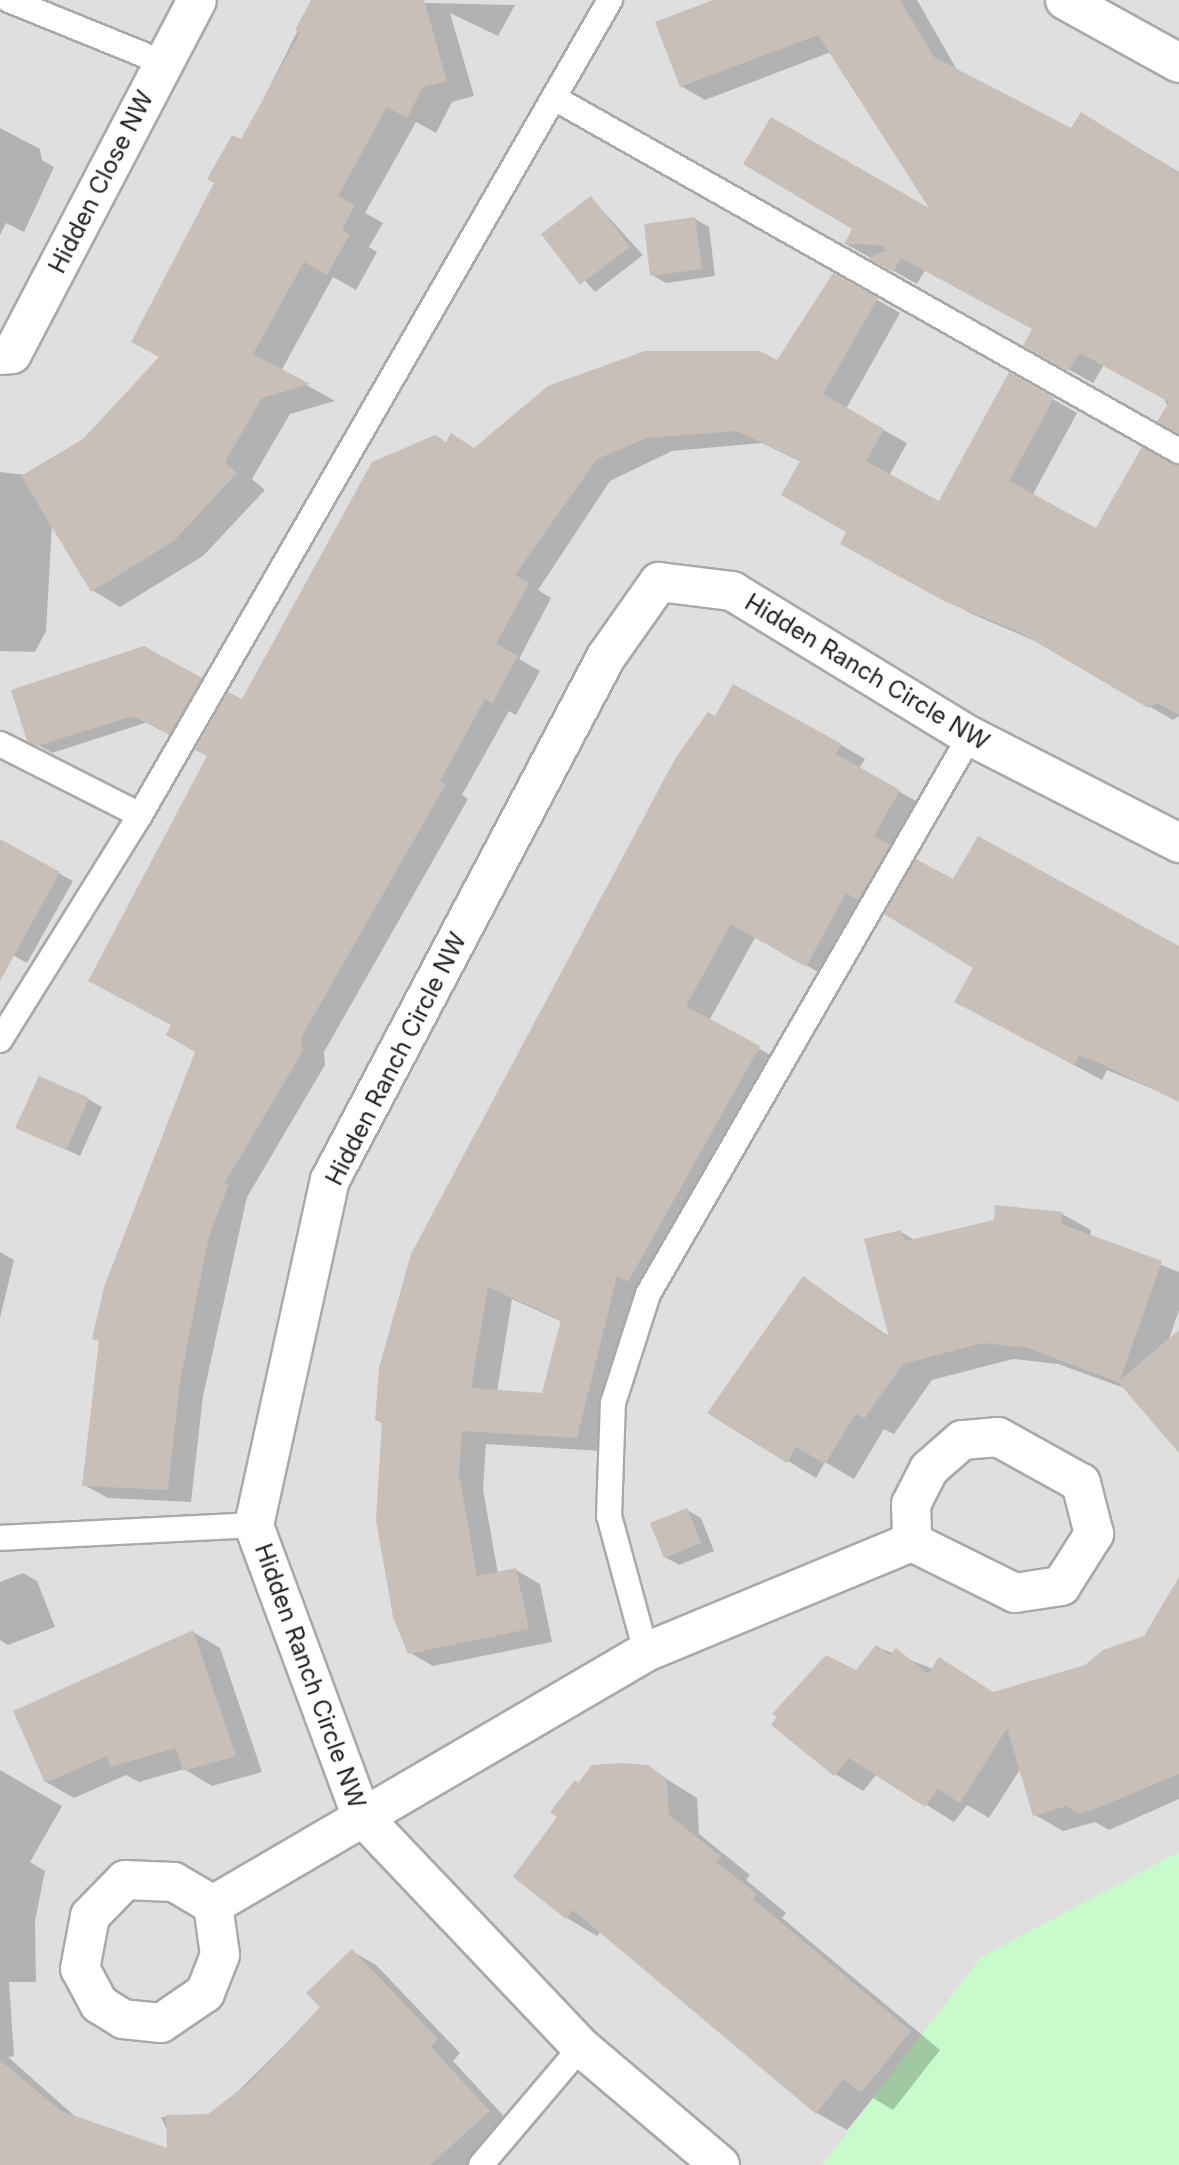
<!DOCTYPE html>
<html>
<head>
<meta charset="utf-8">
<style>
	body { margin:0 }
	#map { position:relative; width:1179px; height:2165px; overflow:hidden; background:#f2efe9; font-family:Inter,sans-serif }
	div>[style] { position:absolute }
	[style*='--x'] { left:calc(var(--x)*1px); top:calc(var(--y)*1px); width:calc(var(--w)*1px); rotate:calc(var(--a)*1deg) }
	.residential>* { inset:0; background:#e0dfdf }
	.park>* { inset:0; background:#c8facc }
	.shadow>* { inset:0; background:#0003 }
	.building>* { inset:0; background:#c7bfb8 }
	.roads { filter:drop-shadow(2px 0 #a9a9a9) drop-shadow(-2px 0 #a9a9a9) drop-shadow(0 2px #a9a9a9) drop-shadow(0 -2px #a9a9a9) }
	.lane>* { height:24px; margin:-12px; padding:0 12px; transform-origin:12px; border-radius:12px; background:#fff }
	.street>* { height:38px; margin:-19px; padding:0 19px; transform-origin:19px; border-radius:19px; background:#fff }
	span { translate:-50% -50%; white-space:nowrap; text-align:center; line-height:1.15; -webkit-text-stroke:6px #fff; paint-order:stroke }
	.street-label { font-size:24px; color:#222 }
</style>
</head>
<body>
<div id="map">
	<div class="residential">
		<div style="clip-path:polygon(0 0,1179px 0,1179px 2165px,0 2165px)"></div>
	</div>
	<div class="park">
		<div style="clip-path:polygon(1179px 1852px,1179px 2165px,822px 2165px,981px 1957px)"></div>
	</div>
	<div class="shadow">
		<div style="clip-path:polygon(313px 0,515px 5px,498px 36px,450px 13px,474px 96px,452px 102px,436px 133px,416px 122px,365px 213px,383px 223px,369px 247px,377px 252px,356px 290px,333px 277px,281px 371px,335px 401px,290px 414px,252px 479px,265px 490px,203px 556px,120px 607px,92px 590px,52px 524px,46px 631px,35px 652px,0 651px,0 472px,26px 475px,84px 440px,161px 357px,242px 142px)"></div>
		<div style="clip-path:polygon(745px 0,917px 0,957px 70px,1072px 131px,1081px 114px,1179px 172px,1179px 433px,1164px 398px,1104px 365px,1093px 383px,1025px 345px,1034px 329px,925px 270px,917px 284px,846px 244px,934px 213px,831px 52px,705px 100px,681px 86px)"></div>
		<div style="clip-path:polygon(0 128px,40px 149px,42px 160px,54px 167px,24px 232px,6px 223px,0 235px)"></div>
		<div style="clip-path:polygon(591px 198px,643px 255px,595px 292px,544px 234px)"></div>
		<div style="clip-path:polygon(695px 219px,709px 227px,715px 276px,666px 283px,652px 275px)"></div>
		<div style="clip-path:polygon(834px 275px,900px 313px,846px 409px,907px 443px,889px 476px,940px 504px,1009px 374px,1077px 413px,1032px 496px,1097px 531px,1179px 468px,1179px 716px,1173px 720px,1042px 644px,972px 614px,865px 556px,801px 462px,762px 443px,672px 451px,610px 481px,538px 590px,551px 598px,519px 659px,540px 671px,516px 715px,509px 711px,462px 795px,468px 799px,324px 1052px,325px 1065px,247px 1197px,203px 1396px,191px 1502px,108px 1498px,84px 1485px,101px 1342px,94px 1338px,197px 1051px,173px 1025px,242px 702px,447px 444px,475px 449px,778px 362px)"></div>
		<div style="clip-path:polygon(144px 648px,215px 687px,183px 742px,148px 722px,52px 753px,29px 740px)"></div>
		<div style="clip-path:polygon(evenodd,716px 718px,841px 745px,865px 759px,859px 769px,923px 805px,897px 850px,913px 860px,883px 912px,871px 906px,830px 979px,756px 936px,709px 1021px,783px 1062px,653px 1294px,601px 1451px,486px 1444px,483px 1489px,498px 1574px,516px 1570px,540px 1584px,552px 1642px,433px 1666px,409px 1652px,384px 1424px,377px 1420px,716px 718px,512px 1299px,563px 1322px,543px 1395px,497px 1392px,512px 1299px)"></div>
		<div style="clip-path:polygon(0 841px,73px 881px,27px 963px,0 948px)"></div>
		<div style="clip-path:polygon(954px 882px,1179px 947px,1179px 1100px,1107px 1070px,1102px 1080px,984px 1017px)"></div>
		<div style="clip-path:polygon(88px 1099px,102px 1107px,80px 1156px,18px 1127px)"></div>
		<div style="clip-path:polygon(1062px 1214px,1091px 1230px,1090px 1237px,1179px 1272px,1179px 1310px,1168px 1342px,1179px 1332px,1179px 1450px,1127px 1389px,1058px 1364px,1013px 1359px,932px 1380px,894px 1434px,884px 1429px,854px 1479px,825px 1462px,816px 1478px,788px 1461px,803px 1278px,890px 1337px,901px 1232px,916px 1241px)"></div>
		<div style="clip-path:polygon(0 1252px,14px 1260px,0 1318px)"></div>
		<div style="clip-path:polygon(687px 1510px,701px 1518px,714px 1551px,679px 1565px,665px 1557px)"></div>
		<div style="clip-path:polygon(23px 1573px,37px 1581px,55px 1627px,8px 1645px,0 1640px,0 1582px)"></div>
		<div style="clip-path:polygon(1179px 1580px,1179px 1799px,1109px 1830px,1095px 1822px,1063px 1831px,1035px 1815px,1021px 1768px,989px 1818px,967px 1805px,954px 1822px,877px 1774px,863px 1791px,835px 1774px,857px 1672px,877px 1647px,994px 1693px,1085px 1666px,1145px 1637px)"></div>
		<div style="clip-path:polygon(193px 1632px,220px 1648px,262px 1772px,212px 1786px,184px 1769px,139px 1782px,126px 1775px,74px 1798px,46px 1782px)"></div>
		<div style="clip-path:polygon(647px 1767px,697px 1798px,699px 1834px,750px 1875px,746px 1880px,786px 1913px,782px 1918px,940px 2050px,893px 2110px,873px 2098px,847px 2130px,817px 2113px,601px 1931px,597px 1936px,567px 1918px,515px 1876px)"></div>
		<div style="clip-path:polygon(0 1770px,62px 1806px,30px 1862px,45px 1871px,35px 1921px,36px 1982px,9px 1982px,14px 2056px,8px 2057px,78px 2119px,181px 2160px,161px 2117px,220px 2116px,248px 2165px,0 2165px)"></div>
		<div style="clip-path:polygon(353px 1952px,376px 1965px,460px 2053px,453px 2061px,512px 2125px,467px 2165px,282px 2165px,231px 2098px,323px 2007px)"></div>
	</div>
	<div class="building">
		<div style="clip-path:polygon(311px 0,424px 0,447px 81px,423px 87px,407px 118px,387px 107px,338px 196px,355px 205px,342px 230px,350px 234px,327px 275px,304px 262px,253px 354px,310px 384px,262px 398px,225px 462px,237px 473px,174px 541px,91px 592px,21px 476px,83px 439px,159px 357px,131px 342px,214px 183px,207px 179px,232px 135px,241px 139px,300px 33px,295px 30px)"></div>
		<div style="clip-path:polygon(713px 0,900px 0,934px 57px,1071px 128px,1081px 112px,1179px 173px,1179px 434px,1157px 422px,1169px 402px,1080px 353px,1068px 371px,1023px 346px,1032px 329px,901px 258px,893px 272px,868px 258px,887px 250px,881px 245px,844px 244px,852px 229px,743px 164px,771px 117px,929px 208px,818px 35px,680px 87px,655px 22px)"></div>
		<div style="clip-path:polygon(591px 196px,630px 247px,580px 285px,541px 234px)"></div>
		<div style="clip-path:polygon(695px 217px,702px 269px,650px 276px,644px 224px)"></div>
		<div style="clip-path:polygon(833px 273px,878px 298px,823px 394px,884px 429px,866px 461px,939px 501px,1009px 372px,1054px 398px,1009px 481px,1096px 528px,1142px 447px,1179px 466px,1179px 715px,1157px 703px,1148px 708px,1019px 632px,946px 602px,840px 544px,846px 532px,781px 495px,800px 461px,737px 431px,647px 438px,597px 459px,515px 575px,529px 583px,496px 644px,518px 656px,492px 703px,485px 699px,440px 781px,446px 784px,301px 1038px,303px 1051px,224px 1184px,229px 1184px,209px 1236px,180px 1382px,168px 1490px,82px 1486px,99px 1341px,92px 1339px,104px 1287px,195px 1052px,166px 1035px,171px 1025px,88px 981px,207px 756px,195px 750px,228px 692px,242px 699px,372px 462px,435px 435px,446px 442px,451px 433px,474px 448px,548px 386px,645px 351px,760px 351px,777px 360px)"></div>
		<div style="clip-path:polygon(144px 646px,202px 678px,169px 735px,133px 716px,37px 746px,27px 741px,11px 690px)"></div>
		<div style="clip-path:polygon(evenodd,733px 684px,842px 744px,836px 754px,900px 790px,874px 836px,890px 845px,858px 900px,846px 893px,806px 967px,731px 924px,686px 1006px,760px 1046px,628px 1282px,617px 1276px,577px 1438px,462px 1431px,459px 1474px,477px 1576px,516px 1568px,529px 1629px,408px 1654px,393px 1617px,376px 1520px,382px 1421px,375px 1421px,379px 1368px,411px 1254px,675px 759px,708px 712px,715px 716px,733px 684px,488px 1287px,561px 1320px,542px 1393px,471px 1388px,488px 1287px)"></div>
		<div style="clip-path:polygon(978px 836px,1179px 946px,1179px 1102px,1097px 1062px,1079px 1056px,1074px 1065px,954px 1002px,973px 968px,884px 914px,916px 859px,953px 879px)"></div>
		<div style="clip-path:polygon(0 839px,60px 872px,0 981px)"></div>
		<div style="clip-path:polygon(39px 1076px,89px 1098px,66px 1150px,15px 1128px)"></div>
		<div style="clip-path:polygon(995px 1205px,1063px 1212px,1061px 1224px,1162px 1261px,1120px 1380px,1179px 1330px,1179px 1453px,1118px 1382px,1028px 1348px,983px 1343px,903px 1364px,864px 1419px,856px 1413px,825px 1464px,796px 1447px,787px 1463px,707px 1413px,803px 1276px,889px 1338px,864px 1239px,901px 1230px,905px 1241px,994px 1220px)"></div>
		<div style="clip-path:polygon(687px 1508px,701px 1543px,664px 1558px,650px 1523px)"></div>
		<div style="clip-path:polygon(1179px 1577px,1179px 1774px,1095px 1809px,1079px 1814px,1066px 1806px,1033px 1816px,1007px 1728px,960px 1803px,938px 1789px,925px 1807px,849px 1758px,834px 1776px,771px 1725px,777px 1717px,772px 1714px,826px 1655px,856px 1670px,876px 1645px,890px 1655px,896px 1648px,928px 1674px,939px 1657px,993px 1692px,1085px 1665px,1103px 1650px,1144px 1636px)"></div>
		<div style="clip-path:polygon(193px 1630px,236px 1756px,183px 1771px,176px 1748px,110px 1767px,107px 1756px,45px 1783px,13px 1711px)"></div>
		<div style="clip-path:polygon(621px 1763px,648px 1765px,667px 1779px,669px 1815px,721px 1856px,716px 1862px,757px 1894px,753px 1899px,911px 2031px,861px 2093px,843px 2079px,816px 2114px,573px 1910px,566px 1919px,513px 1877px,557px 1817px,550px 1812px,575px 1780px,578px 1783px,592px 1765px)"></div>
		<div style="clip-path:polygon(352px 1949px,438px 2039px,431px 2047px,490px 2111px,430px 2165px,0 2165px,0 2060px,61px 2111px,167px 2148px,166px 2115px,208px 2114px,250px 2082px,320px 2007px,306px 1993px)"></div>
	</div>
	<div class="roads">
		<div class="lane">
			<div style="--x:9;--y:0;--w:165;--a:22.1"></div>
			<div style="--x:556;--y:99;--w:716;--a:29.47"></div>
			<div style="--x:0;--y:744;--w:157;--a:26.9"></div>
			<div style="--x:0;--y:1040;--w:265;--a:-58.1"></div>
			<div style="--x:140;--y:815;--w:941;--a:-60.03"></div>
			<div style="--x:0;--y:1538;--w:254;--a:-2.9"></div>
			<div style="--x:646;--y:1652;--w:141;--a:-105.2"></div>
			<div style="--x:609;--y:1516;--w:113;--a:-88"></div>
			<div style="--x:613;--y:1403;--w:114;--a:-72.2"></div>
			<div style="--x:648;--y:1294;--w:644;--a:-60.01"></div>
			<div style="--x:481;--y:2165;--w:155;--a:-49.7"></div>
		</div>
		<div class="street">
			<div style="--x:1065;--y:0;--w:130;--a:28.9"></div>
			<div style="--x:0;--y:355;--w:12;--a:-5"></div>
			<div style="--x:12;--y:354;--w:399;--a:-62.4"></div>
			<div style="--x:213;--y:1905;--w:50;--a:82"></div>
			<div style="--x:220;--y:1955;--w:41;--a:111.5"></div>
			<div style="--x:205;--y:1993;--w:53;--a:145.7"></div>
			<div style="--x:161;--y:2023;--w:38;--a:-174"></div>
			<div style="--x:123;--y:2019;--w:28;--a:-148"></div>
			<div style="--x:99;--y:2004;--w:40;--a:-118"></div>
			<div style="--x:80;--y:1969;--w:54;--a:-79.3"></div>
			<div style="--x:90;--y:1916;--w:50;--a:-45.8"></div>
			<div style="--x:125;--y:1880;--w:49;--a:2.3"></div>
			<div style="--x:174;--y:1882;--w:45;--a:30.5"></div>
			<div style="--x:213;--y:1905;--w:501;--a:-30.3"></div>
			<div style="--x:646;--y:1652;--w:288;--a:-22.5"></div>
			<div style="--x:912;--y:1542;--w:115;--a:26.3"></div>
			<div style="--x:1015;--y:1593;--w:47;--a:-8.7"></div>
			<div style="--x:1061;--y:1586;--w:62;--a:-57.6"></div>
			<div style="--x:1094;--y:1534;--w:53;--a:-104.3"></div>
			<div style="--x:1081;--y:1483;--w:95;--a:-151"></div>
			<div style="--x:998;--y:1437;--w:36;--a:175"></div>
			<div style="--x:962;--y:1440;--w:44;--a:138.7"></div>
			<div style="--x:929;--y:1469;--w:39;--a:117"></div>
			<div style="--x:911;--y:1504;--w:38;--a:88"></div>
			<div style="--x:720;--y:2165;--w:182;--a:-139.7"></div>
			<div style="--x:581;--y:2047;--w:320;--a:-133.5"></div>
			<div style="--x:361;--y:1815;--w:309;--a:-110.3"></div>
			<div style="--x:254;--y:1525;--w:353;--a:-77.6"></div>
			<div style="--x:330;--y:1180;--w:591;--a:-62.18"></div>
			<div style="--x:606;--y:657;--w:92;--a:-54.8"></div>
			<div style="--x:659;--y:582;--w:74;--a:7"></div>
			<div style="--x:732;--y:591;--w:279;--a:31.4"></div>
			<div style="--x:970;--y:736;--w:235;--a:27.1"></div>
		</div>
	</div>
	<div class="street-label">
		<span style="left:101px;top:182px;rotate:-63deg">Hidden Close NW</span>
		<span style="left:867px;top:672px;rotate:31deg">Hidden Ranch Circle NW</span>
		<span style="left:396px;top:1059px;rotate:-63deg">Hidden Ranch Circle NW</span>
		<span style="left:310px;top:1676px;rotate:70deg">Hidden Ranch Circle NW</span>
	</div>
</div>
</body>
</html>
